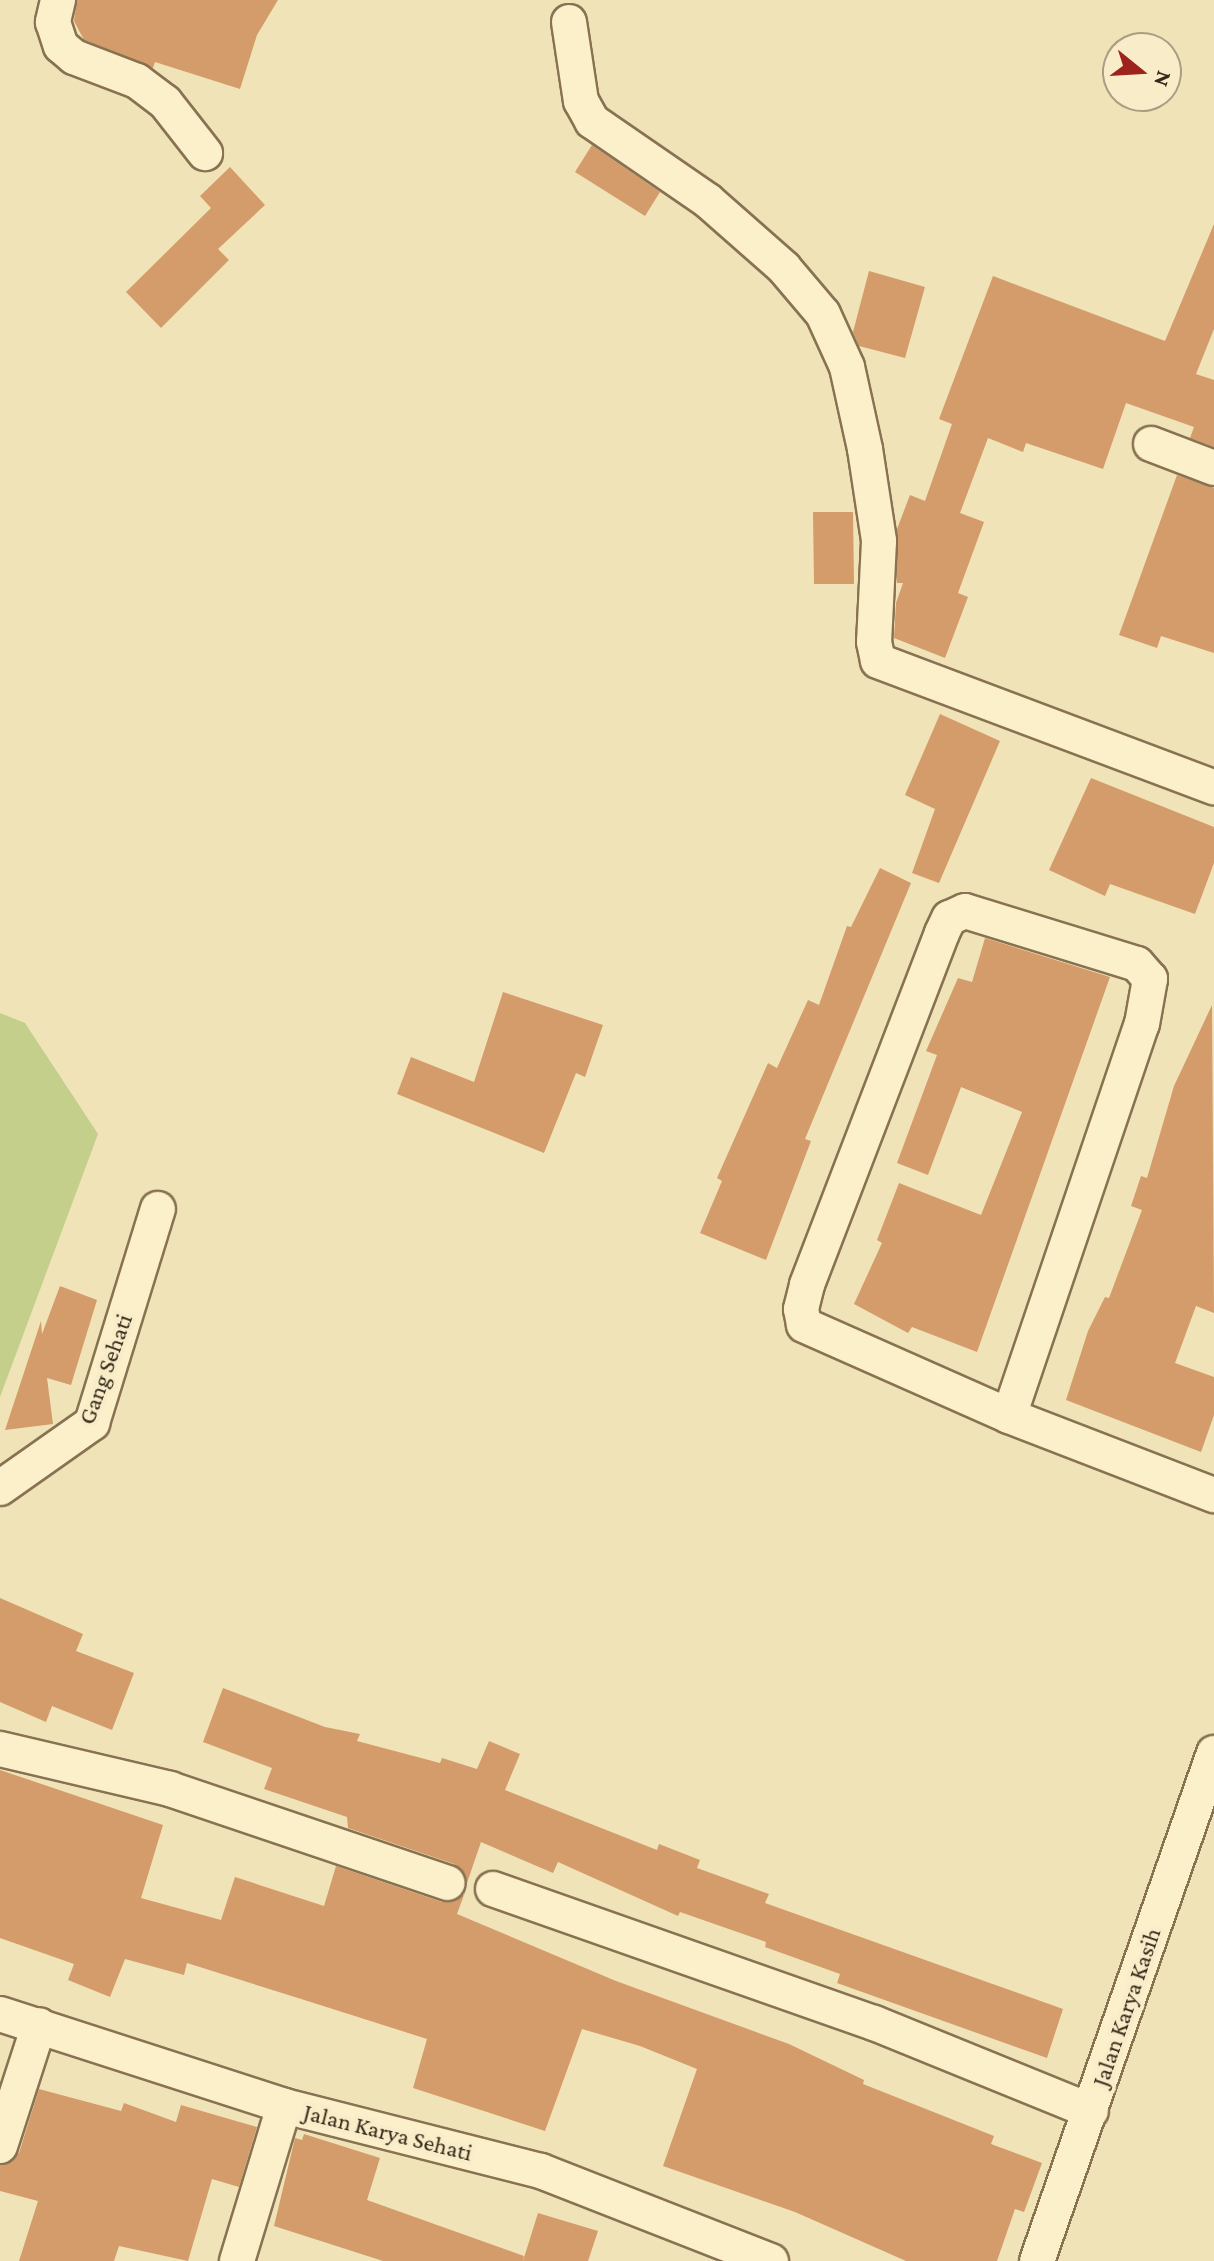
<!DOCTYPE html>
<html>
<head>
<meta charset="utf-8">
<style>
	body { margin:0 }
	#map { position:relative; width:1214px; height:2261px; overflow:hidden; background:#f1e3b8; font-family:"Crimson Pro",serif }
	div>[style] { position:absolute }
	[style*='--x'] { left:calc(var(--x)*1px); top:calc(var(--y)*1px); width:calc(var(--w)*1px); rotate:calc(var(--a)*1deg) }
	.green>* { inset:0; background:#c3cf8b }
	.building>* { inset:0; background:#d39c6a }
	.roads { filter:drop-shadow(2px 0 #887252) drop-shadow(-2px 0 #887252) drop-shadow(0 2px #887252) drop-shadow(0 -2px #887252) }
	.street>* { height:34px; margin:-17px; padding:0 17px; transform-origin:17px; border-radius:17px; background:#fcf0cb }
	span { translate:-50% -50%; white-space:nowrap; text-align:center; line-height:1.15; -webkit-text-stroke:8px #f8edc8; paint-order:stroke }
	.street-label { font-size:24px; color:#352819 }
	.north { position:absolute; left:1102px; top:32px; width:80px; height:80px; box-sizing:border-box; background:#f8edc8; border:2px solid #aa9e82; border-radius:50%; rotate:108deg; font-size:22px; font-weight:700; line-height:32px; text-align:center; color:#352819 }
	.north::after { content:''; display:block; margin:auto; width:28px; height:36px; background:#9c241d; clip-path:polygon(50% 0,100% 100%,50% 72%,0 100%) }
</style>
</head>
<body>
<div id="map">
	<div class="green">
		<div style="clip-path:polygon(0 1013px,25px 1023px,98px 1134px,0 1397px)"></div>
	</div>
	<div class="building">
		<div style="clip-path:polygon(77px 0,278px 0,257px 35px,240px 89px,155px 62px,153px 68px,84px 40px,74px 21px)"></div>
		<div style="clip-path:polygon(592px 145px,660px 192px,645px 216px,575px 172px)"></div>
		<div style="clip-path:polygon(230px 167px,265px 205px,218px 249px,229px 260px,161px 328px,126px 292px,211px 208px,200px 196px)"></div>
		<div style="clip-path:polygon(1214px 224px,1214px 329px,1196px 374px,1214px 380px,1214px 447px,1190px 438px,1194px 427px,1126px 403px,1103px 469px,1026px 443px,1023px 452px,988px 438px,960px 513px,984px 522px,958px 593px,968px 597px,945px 658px,894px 638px,896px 603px,903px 583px,897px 583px,897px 529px,910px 495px,925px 501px,952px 424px,939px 419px,993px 276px,1165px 341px)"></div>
		<div style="clip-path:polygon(869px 271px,925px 287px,905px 358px,859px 346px,853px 332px)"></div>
		<div style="clip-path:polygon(1177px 475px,1214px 488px,1214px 653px,1161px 636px,1157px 648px,1119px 635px)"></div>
		<div style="clip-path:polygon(813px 512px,853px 512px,854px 584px,814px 584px)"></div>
		<div style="clip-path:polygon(940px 714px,1000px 741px,939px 883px,912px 873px,935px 809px,905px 795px)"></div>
		<div style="clip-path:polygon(1091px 778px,1214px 827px,1214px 863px,1195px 914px,1110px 884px,1105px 896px,1049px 870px)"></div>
		<div style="clip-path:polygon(880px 868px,911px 883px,805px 1139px,811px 1141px,766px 1260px,700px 1233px,722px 1181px,717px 1178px,768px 1063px,777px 1068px,808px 1000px,819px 1005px,847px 926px,851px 927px)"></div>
		<div style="clip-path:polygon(985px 938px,1110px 977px,977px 1352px,912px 1327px,908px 1333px,854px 1304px,882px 1243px,877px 1240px,899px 1183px,981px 1215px,1022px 1112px,961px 1087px,928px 1175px,897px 1163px,937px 1055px,926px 1051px,958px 978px,972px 982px)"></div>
		<div style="clip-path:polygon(503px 992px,603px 1025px,585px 1077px,576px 1073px,544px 1153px,397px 1094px,411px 1057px,474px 1082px)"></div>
		<div style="clip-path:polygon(1212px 1005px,1214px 1313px,1196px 1306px,1175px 1363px,1214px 1377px,1214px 1415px,1201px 1452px,1066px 1400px,1088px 1331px,1105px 1297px,1109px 1298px,1142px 1210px,1131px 1206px,1141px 1176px,1147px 1178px,1174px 1086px)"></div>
		<div style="clip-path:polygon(60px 1286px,97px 1300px,71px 1385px,47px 1378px,53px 1424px,5px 1430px,41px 1321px,42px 1334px)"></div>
		<div style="clip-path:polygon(0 1598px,83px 1634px,76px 1651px,134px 1673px,112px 1730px,52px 1706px,46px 1722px,0 1702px)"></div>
		<div style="clip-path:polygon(223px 1688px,325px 1727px,360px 1734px,357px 1741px,440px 1763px,442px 1758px,477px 1769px,489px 1741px,520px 1754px,505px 1790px,657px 1850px,659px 1844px,700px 1860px,697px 1868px,769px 1894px,765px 1903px,1063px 2009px,1047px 2058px,837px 1983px,840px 1974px,765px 1947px,766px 1942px,680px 1912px,678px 1916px,558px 1862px,553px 1873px,481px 1842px,467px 1883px,454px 1864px,348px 1828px,347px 1817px,264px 1789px,272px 1768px,203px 1742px)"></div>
		<div style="clip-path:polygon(0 1770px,163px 1825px,141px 1898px,221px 1920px,235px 1877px,324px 1906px,336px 1866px,442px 1902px,464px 1895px,457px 1914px,616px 1981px,789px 2044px,864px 2080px,863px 2084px,994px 2136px,991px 2144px,1042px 2163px,1024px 2212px,1015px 2209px,997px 2261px,906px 2261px,795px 2212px,663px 2166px,697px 2069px,640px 2046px,582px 2029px,545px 2131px,413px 2088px,427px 2039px,317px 2004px,187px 1963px,184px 1975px,125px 1959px,110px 1997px,68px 1980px,74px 1964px,0 1938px)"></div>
		<div style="clip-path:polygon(39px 2089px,121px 2111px,124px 2103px,176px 2122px,181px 2105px,257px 2127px,239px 2187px,212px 2179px,188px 2261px,119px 2246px,114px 2261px,19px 2261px,38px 2201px,0 2191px,0 2165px,19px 2153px)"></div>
		<div style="clip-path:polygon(304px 2134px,380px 2158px,367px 2200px,524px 2256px,523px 2261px,383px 2261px,274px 2226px,295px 2138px,302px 2140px)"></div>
		<div style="clip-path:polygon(538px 2213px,598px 2231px,588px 2261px,523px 2261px)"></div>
	</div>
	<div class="roads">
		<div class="street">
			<div style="--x:58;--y:0;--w:23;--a:103"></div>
			<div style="--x:53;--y:22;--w:25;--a:72"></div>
			<div style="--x:61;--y:46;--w:17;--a:40"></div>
			<div style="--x:74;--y:57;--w:67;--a:20.9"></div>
			<div style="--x:137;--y:81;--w:35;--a:37"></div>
			<div style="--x:165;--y:102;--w:65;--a:51.9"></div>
			<div style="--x:569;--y:22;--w:80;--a:81.4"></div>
			<div style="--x:581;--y:101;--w:23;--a:61"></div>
			<div style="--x:592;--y:121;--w:140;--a:34.5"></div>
			<div style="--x:707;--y:200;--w:103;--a:41.4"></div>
			<div style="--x:784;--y:268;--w:60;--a:49.7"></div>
			<div style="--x:823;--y:314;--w:58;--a:65.6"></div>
			<div style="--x:847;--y:367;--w:84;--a:77.6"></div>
			<div style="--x:865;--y:449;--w:93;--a:81.3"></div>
			<div style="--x:879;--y:541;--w:101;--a:92.8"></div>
			<div style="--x:874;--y:642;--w:19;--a:78"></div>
			<div style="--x:878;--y:661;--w:359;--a:20.6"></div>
			<div style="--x:1151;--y:444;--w:67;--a:20.9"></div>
			<div style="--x:1009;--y:1416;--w:414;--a:-71.3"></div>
			<div style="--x:1142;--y:1024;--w:46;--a:-79.9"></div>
			<div style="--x:1150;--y:979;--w:20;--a:-131"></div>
			<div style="--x:1137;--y:964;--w:180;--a:-162.9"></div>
			<div style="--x:965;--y:911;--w:17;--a:156"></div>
			<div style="--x:949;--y:918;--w:17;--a:115"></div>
			<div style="--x:942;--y:933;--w:377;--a:111"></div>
			<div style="--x:807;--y:1285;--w:25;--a:104"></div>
			<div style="--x:801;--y:1309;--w:16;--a:79"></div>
			<div style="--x:804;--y:1325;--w:224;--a:23.9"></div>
			<div style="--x:1009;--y:1416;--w:220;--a:21.1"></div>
			<div style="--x:0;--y:1488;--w:113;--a:-35.2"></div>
			<div style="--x:92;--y:1423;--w:224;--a:-72.9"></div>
			<div style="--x:0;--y:1749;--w:175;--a:13.2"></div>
			<div style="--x:170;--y:1789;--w:293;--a:18.7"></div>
			<div style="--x:493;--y:1889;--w:404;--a:19.4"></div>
			<div style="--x:874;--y:2023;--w:234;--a:22.1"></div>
			<div style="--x:0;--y:2014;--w:299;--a:17.9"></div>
			<div style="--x:284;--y:2106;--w:265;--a:14.2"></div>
			<div style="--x:541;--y:2171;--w:247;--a:21.4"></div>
			<div style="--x:0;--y:2146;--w:127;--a:-72.1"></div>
			<div style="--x:237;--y:2261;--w:162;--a:-73.1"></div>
			<div style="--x:1037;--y:2261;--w:538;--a:-70.79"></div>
		</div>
	</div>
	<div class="street-label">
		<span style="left:105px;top:1369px;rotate:-70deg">Gang Sehati</span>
		<span style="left:1126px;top:2007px;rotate:-71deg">Jalan Karya Kasih</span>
		<span style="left:388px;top:2132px;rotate:14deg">Jalan Karya Sehati</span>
	</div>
	<div class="north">N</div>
</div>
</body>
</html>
